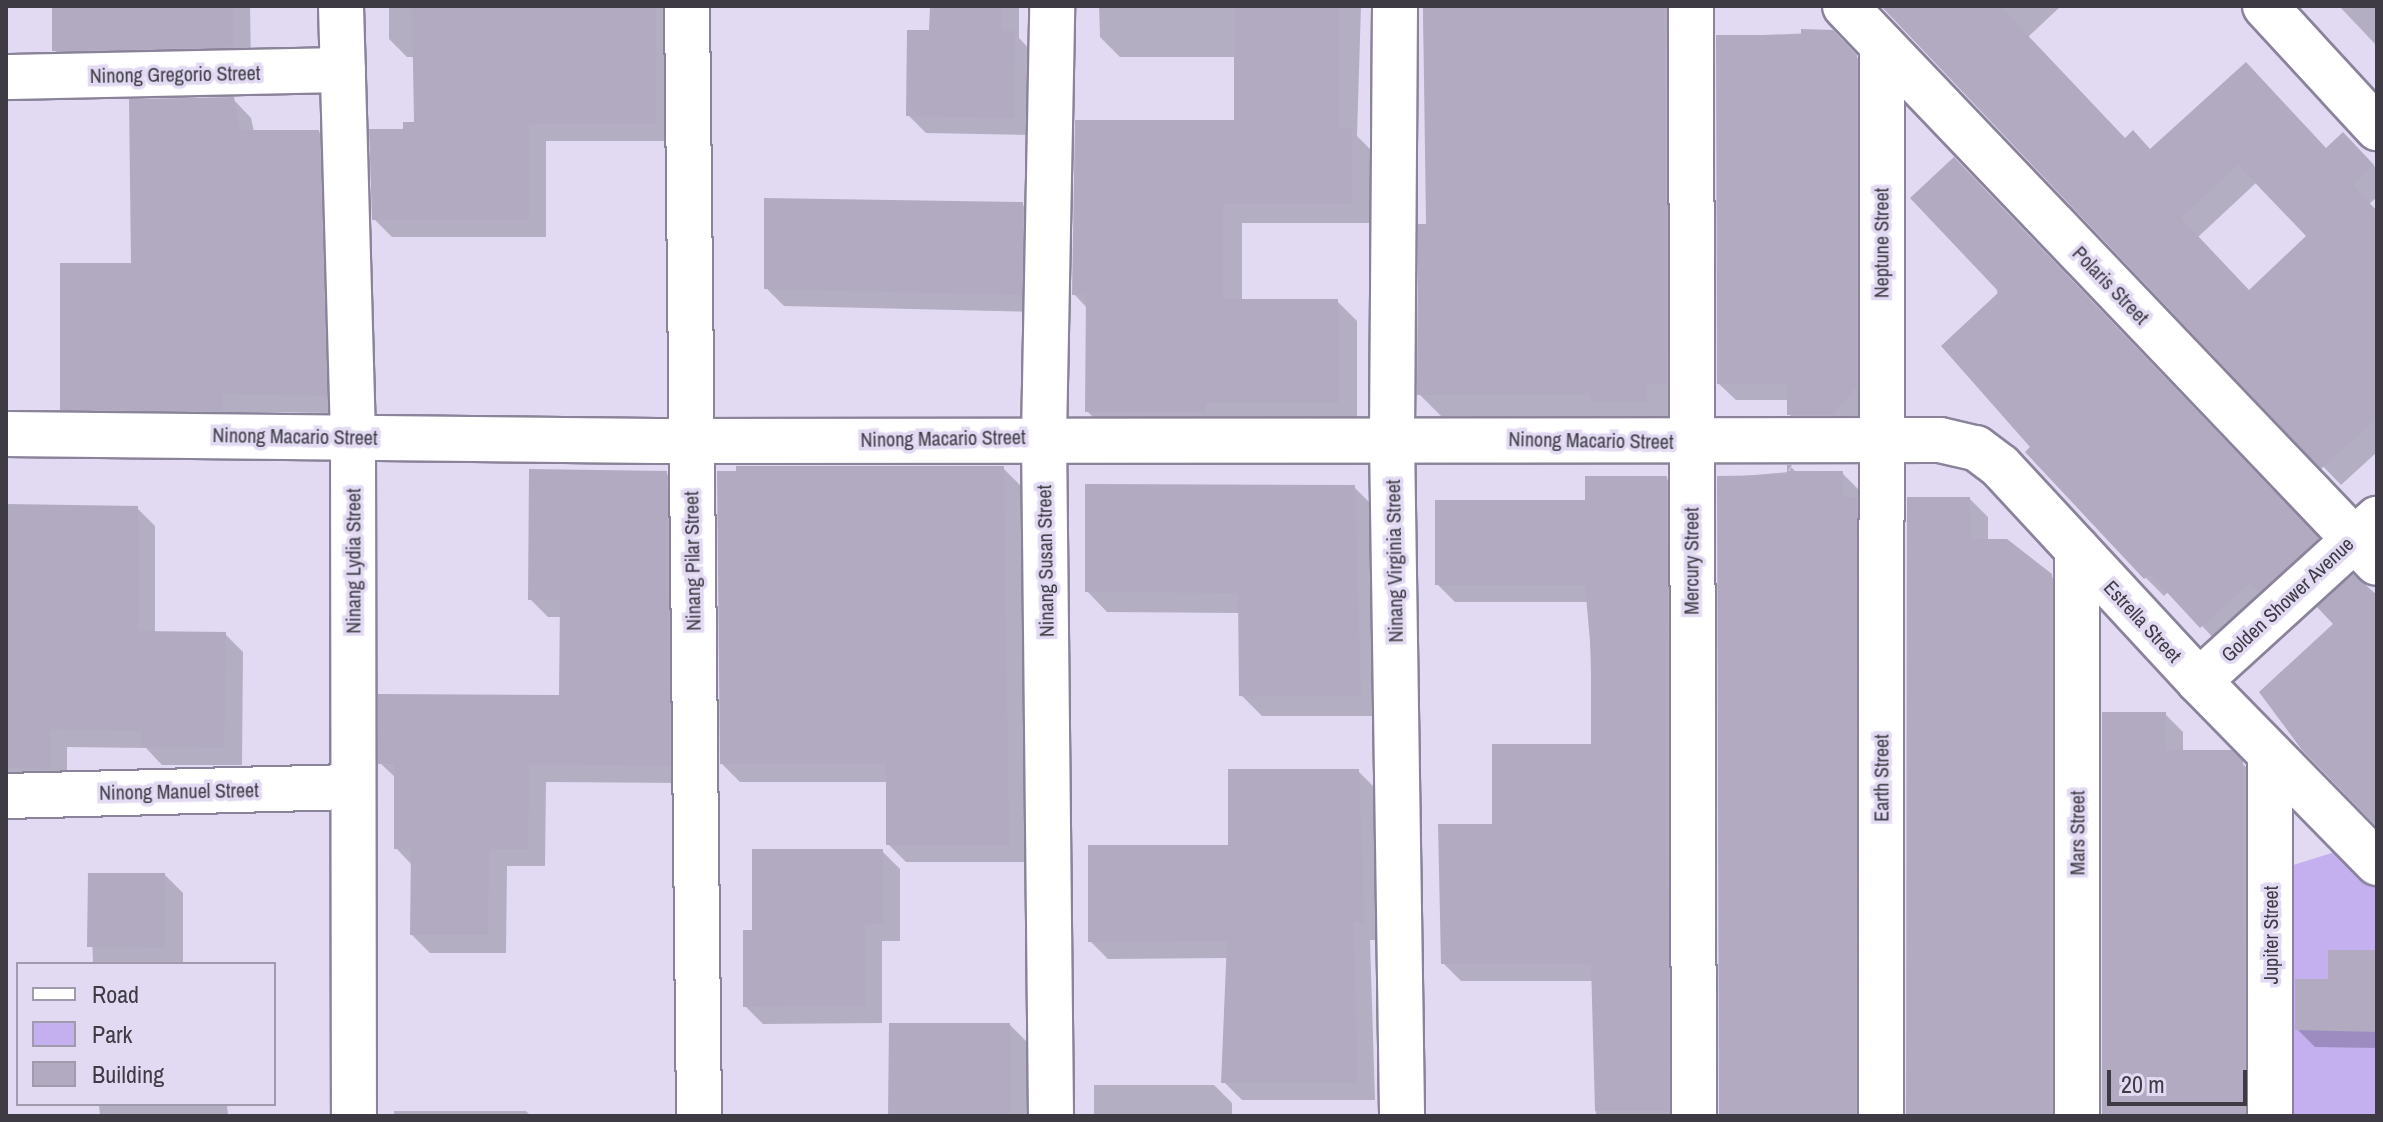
<!DOCTYPE html>
<html>
<head>
<meta charset="utf-8">
<style>
	body { margin:0 }
	#map { position:relative; width:2383px; height:1122px; overflow:hidden; background:#e2daf3; font-family:"Archivo Narrow",sans-serif }
	div>[style] { position:absolute }
	[style*='--x'] { left:calc(var(--x)*1px); top:calc(var(--y)*1px); width:calc(var(--w)*1px); rotate:calc(var(--a)*1deg) }
	.green>* { inset:0; background:#c4b0ef }
	.shadow>* { inset:0; background:#0003 }
	.building>* { inset:0; background:#b1aac1 }
	.roads { filter:drop-shadow(2px 0 #8a839a) drop-shadow(-2px 0 #8a839a) drop-shadow(0 2px #8a839a) drop-shadow(0 -2px #8a839a) }
	.minor>* { height:44px; margin:-22px; padding:0 22px; transform-origin:22px; border-radius:22px; background:#fff }
	.tertiary>* { height:44px; margin:-22px; padding:0 22px; transform-origin:22px; border-radius:22px; background:#fff }
	span { translate:-50% -50%; white-space:nowrap; text-align:center; line-height:1.15; -webkit-text-stroke:7px #e2daf3; paint-order:stroke }
	.street-label { font-size:20px; color:#3e3b45 }
	.frame { position:absolute; inset:0; border:8px solid #3e3b45; pointer-events:none }
	.legend { position:absolute; left:16px; top:962px; width:260px; height:144px; box-sizing:border-box; background:#e2daf3; border:2px solid #a09aad; margin:0; padding:10px 14px; list-style:none; font-size:24px; color:#3e3b45 }
	.legend li { display:flex; align-items:center; gap:16px; height:40px }
	.legend b { width:40px; border:2px solid #a09aad }
	.scale { position:absolute; left:2107px; top:1070px; width:140px; height:36px; box-sizing:border-box; border:4px solid #3e3b45; border-top:0; padding-left:10px; font-size:24px; line-height:28px; white-space:nowrap; color:#3e3b45; -webkit-text-stroke:6px #e2daf3; paint-order:stroke }
</style>
</head>
<body>
<div id="map">
	<div class="green">
		<div style="clip-path:polygon(2338px 851px,2377px 888px,2377px 1116px,2290px 1116px,2290px 866px)"></div>
	</div>
	<div class="shadow">
		<div style="clip-path:polygon(54px 6px,250px 6px,251px 65px,72px 68px,54px 50px)"></div>
		<div style="clip-path:polygon(389px 6px,677px 6px,673px 141px,546px 141px,546px 237px,392px 237px,374px 219px,405px 131px,416px 124px,415px 57px,407px 57px,389px 39px)"></div>
		<div style="clip-path:polygon(932px 6px,1019px 6px,1019px 38px,1032px 52px,1031px 135px,926px 133px,908px 115px,931px 32px)"></div>
		<div style="clip-path:polygon(1099px 6px,1361px 6px,1357px 136px,1371px 150px,1371px 223px,1242px 223px,1242px 301px,1337px 301px,1357px 321px,1357px 422px,1107px 431px,1087px 411px,1088px 309px,1074px 294px,1236px 122px,1236px 57px,1120px 57px,1100px 37px)"></div>
		<div style="clip-path:polygon(1423px 6px,1693px 6px,1688px 406px,1669px 406px,1669px 423px,1615px 423px,1608px 416px,1441px 416px,1419px 394px,1428px 226px)"></div>
		<div style="clip-path:polygon(evenodd,1883px 6px,2061px 6px,2028px 37px,2125px 140px,2151px 151px,2361px 152px,2377px 169px,2377px 197px,2369px 204px,2377px 212px,2377px 452px,2341px 485px,1883px 6px,2257px 182px,2309px 237px,2249px 292px,2198px 237px,2257px 182px)"></div>
		<div style="clip-path:polygon(2339px 6px,2377px 6px,2377px 46px)"></div>
		<div style="clip-path:polygon(1833px 32px,1873px 74px,1873px 403px,1850px 431px,1806px 431px,1789px 414px,1789px 400px,1736px 400px,1719px 384px,1718px 37px)"></div>
		<div style="clip-path:polygon(233px 99px,251px 118px,254px 132px,319px 132px,337px 150px,344px 413px,240px 412px,240px 429px,80px 427px,62px 409px,133px 265px)"></div>
		<div style="clip-path:polygon(1972px 177px,2335px 557px,2220px 645px,2169px 591px,2164px 596px,2146px 578px,2034px 459px)"></div>
		<div style="clip-path:polygon(1022px 204px,1041px 222px,1039px 312px,784px 306px,766px 288px)"></div>
		<div style="clip-path:polygon(1791px 467px,1797px 473px,1842px 473px,1860px 491px,1876px 1116px,1721px 1116px,1719px 478px,1789px 472px)"></div>
		<div style="clip-path:polygon(1003px 468px,1021px 486px,1026px 862px,906px 862px,888px 844px,888px 782px,740px 782px,722px 764px)"></div>
		<div style="clip-path:polygon(666px 473px,684px 491px,687px 783px,546px 782px,545px 866px,507px 866px,506px 953px,430px 953px,412px 935px,412px 865px,396px 848px,396px 778px,380px 763px,561px 697px,562px 617px,548px 617px,530px 599px)"></div>
		<div style="clip-path:polygon(1666px 478px,1684px 496px,1686px 1116px,1596px 1116px,1594px 981px,1461px 981px,1443px 963px,1494px 826px,1593px 746px,1589px 602px,1455px 602px,1437px 584px,1587px 502px)"></div>
		<div style="clip-path:polygon(1354px 487px,1375px 508px,1381px 716px,1262px 716px,1241px 695px,1240px 613px,1107px 612px,1087px 591px)"></div>
		<div style="clip-path:polygon(1970px 499px,1988px 517px,1988px 541px,2051px 576px,2069px 594px,2069px 1116px,1908px 1116px)"></div>
		<div style="clip-path:polygon(6px 506px,137px 508px,155px 526px,155px 634px,225px 634px,243px 652px,242px 765px,162px 765px,146px 748px,67px 747px,67px 786px,6px 785px)"></div>
		<div style="clip-path:polygon(2165px 714px,2183px 732px,2183px 752px,2231px 752px,2260px 781px,2262px 1116px,2104px 1116px)"></div>
		<div style="clip-path:polygon(1358px 771px,1376px 789px,1382px 940px,1370px 940px,1375px 1100px,1242px 1100px,1224px 1082px,1228px 958px,1108px 959px,1090px 941px,1230px 847px)"></div>
		<div style="clip-path:polygon(882px 851px,900px 869px,900px 941px,882px 941px,882px 1023px,763px 1024px,745px 1006px,754px 932px)"></div>
		<div style="clip-path:polygon(90px 875px,165px 875px,183px 893px,183px 964px,93px 964px)"></div>
		<div style="clip-path:polygon(2377px 952px,2377px 1048px,2315px 1047px,2297px 1029px,2330px 981px)"></div>
		<div style="clip-path:polygon(1010px 1025px,1028px 1043px,1029px 1116px,892px 1116px)"></div>
		<div style="clip-path:polygon(1094px 1085px,1214px 1085px,1232px 1103px,1232px 1116px,1094px 1116px)"></div>
		<div style="clip-path:polygon(99px 1104px,227px 1104px,228px 1116px,100px 1116px)"></div>
		<div style="clip-path:polygon(394px 1111px,526px 1111px,531px 1116px,394px 1116px)"></div>
	</div>
	<div class="building">
		<div style="clip-path:polygon(52px 6px,233px 6px,233px 47px,52px 51px)"></div>
		<div style="clip-path:polygon(412px 6px,656px 6px,656px 124px,529px 124px,529px 220px,372px 220px,369px 129px,403px 129px,403px 122px,414px 122px)"></div>
		<div style="clip-path:polygon(930px 6px,1002px 6px,1001px 31px,1015px 31px,1014px 118px,906px 116px,907px 30px,929px 30px)"></div>
		<div style="clip-path:polygon(1234px 6px,1338px 6px,1338px 128px,1352px 128px,1352px 204px,1223px 204px,1223px 299px,1338px 299px,1338px 403px,1206px 403px,1206px 412px,1085px 412px,1086px 295px,1072px 295px,1075px 120px,1234px 120px)"></div>
		<div style="clip-path:polygon(1423px 6px,1664px 6px,1667px 384px,1647px 384px,1647px 402px,1591px 402px,1591px 395px,1417px 395px,1418px 224px,1426px 224px)"></div>
		<div style="clip-path:polygon(evenodd,1881px 6px,2000px 6px,2125px 138px,2133px 130px,2150px 149px,2246px 62px,2326px 148px,2343px 132px,2374px 165px,2353px 185px,2377px 211px,2377px 418px,2321px 469px,1881px 6px,2238px 165px,2306px 236px,2249px 290px,2181px 218px,2238px 165px)"></div>
		<div style="clip-path:polygon(1801px 29px,1833px 30px,1857px 55px,1857px 386px,1833px 415px,1787px 415px,1787px 384px,1717px 384px,1716px 35px,1801px 35px)"></div>
		<div style="clip-path:polygon(234px 97px,240px 130px,319px 130px,327px 396px,223px 394px,223px 411px,60px 410px,60px 263px,131px 263px,129px 99px)"></div>
		<div style="clip-path:polygon(1954px 157px,2319px 538px,2259px 593px,2250px 583px,2200px 628px,2150px 574px,2144px 579px,2025px 452px,2030px 447px,1941px 346px,1999px 292px,1910px 198px)"></div>
		<div style="clip-path:polygon(764px 198px,1023px 202px,1022px 295px,764px 289px)"></div>
		<div style="clip-path:polygon(1787px 465px,1792px 465px,1788px 471px,1843px 471px,1843px 497px,1857px 497px,1856px 1116px,1719px 1116px,1717px 476px,1787px 475px)"></div>
		<div style="clip-path:polygon(736px 466px,1004px 466px,1009px 845px,886px 845px,886px 764px,720px 764px,717px 471px,736px 471px)"></div>
		<div style="clip-path:polygon(529px 469px,667px 471px,670px 766px,529px 764px,528px 849px,489px 849px,488px 935px,410px 935px,411px 849px,394px 849px,394px 764px,378px 764px,378px 694px,559px 695px,560px 600px,528px 600px)"></div>
		<div style="clip-path:polygon(1585px 476px,1667px 476px,1669px 1111px,1595px 1111px,1591px 964px,1441px 964px,1438px 824px,1492px 824px,1492px 744px,1591px 744px,1591px 652px,1585px 585px,1435px 585px,1435px 500px,1585px 500px)"></div>
		<div style="clip-path:polygon(1085px 484px,1355px 485px,1361px 696px,1239px 696px,1238px 593px,1085px 592px)"></div>
		<div style="clip-path:polygon(1907px 497px,1970px 497px,1970px 539px,2007px 539px,2052px 574px,2052px 1116px,1906px 1116px)"></div>
		<div style="clip-path:polygon(6px 504px,138px 506px,138px 631px,226px 632px,224px 748px,142px 747px,142px 731px,50px 729px,50px 769px,6px 768px)"></div>
		<div style="clip-path:polygon(2353px 574px,2377px 595px,2377px 827px,2302px 750px,2259px 692px,2333px 624px,2317px 607px)"></div>
		<div style="clip-path:polygon(2102px 712px,2166px 712px,2166px 750px,2232px 750px,2243px 761px,2245px 1116px,2102px 1116px)"></div>
		<div style="clip-path:polygon(1228px 769px,1359px 769px,1364px 923px,1353px 923px,1358px 1083px,1221px 1083px,1227px 941px,1088px 942px,1088px 845px,1228px 845px)"></div>
		<div style="clip-path:polygon(752px 849px,883px 849px,883px 924px,865px 924px,865px 1006px,743px 1007px,743px 930px,752px 930px)"></div>
		<div style="clip-path:polygon(88px 873px,165px 873px,165px 948px,87px 947px)"></div>
		<div style="clip-path:polygon(2328px 950px,2377px 950px,2377px 1032px,2295px 1030px,2295px 979px,2328px 979px)"></div>
		<div style="clip-path:polygon(889px 1023px,1010px 1023px,1010px 1116px,888px 1116px)"></div>
	</div>
	<div class="roads">
		<div class="minor">
			<div style="--x:341;--y:6;--w:430;--a:88.4"></div>
			<div style="--x:353;--y:436;--w:680;--a:89.92"></div>
			<div style="--x:687;--y:6;--w:1110;--a:89.38"></div>
			<div style="--x:1395;--y:6;--w:433;--a:90.4"></div>
			<div style="--x:1392;--y:439;--w:677;--a:89.15"></div>
			<div style="--x:1691;--y:6;--w:1110;--a:89.85"></div>
			<div style="--x:1845;--y:6;--w:770;--a:46.32"></div>
			<div style="--x:2265;--y:6;--w:166;--a:47.4"></div>
			<div style="--x:6;--y:77;--w:337;--a:-1.2"></div>
			<div style="--x:2199;--y:681;--w:255;--a:45.6"></div>
			<div style="--x:2270;--y:754;--w:362;--a:90"></div>
			<div style="--x:6;--y:796;--w:346;--a:-1.5"></div>
			<div style="--x:1051;--y:1116;--w:679;--a:-90.59"></div>
			<div style="--x:1044;--y:437;--w:431;--a:-88.9"></div>
			<div style="--x:1881;--y:1116;--w:1071;--a:-89.95"></div>
			<div style="--x:2077;--y:1116;--w:567;--a:-90"></div>
		</div>
		<div class="tertiary">
			<div style="--x:6;--y:434;--w:651;--a:0.62"></div>
			<div style="--x:657;--y:441;--w:1283;--a:-0.04"></div>
			<div style="--x:1940;--y:440;--w:37;--a:13"></div>
			<div style="--x:1976;--y:448;--w:30;--a:37"></div>
			<div style="--x:2000;--y:466;--w:293;--a:47.2"></div>
			<div style="--x:2199;--y:681;--w:241;--a:-42.3"></div>
		</div>
	</div>
	<div class="street-label">
		<span style="left:175px;top:74px;rotate:-1deg">Ninong Gregorio Street</span>
		<span style="left:1881px;top:243px;rotate:-90deg">Neptune Street</span>
		<span style="left:2111px;top:285px;rotate:46deg">Polaris Street</span>
		<span style="left:295px;top:436px;rotate:1deg">Ninong Macario Street</span>
		<span style="left:943px;top:438px;rotate:-1deg">Ninong Macario Street</span>
		<span style="left:1591px;top:440px;rotate:1deg">Ninong Macario Street</span>
		<span style="left:353px;top:561px;rotate:-90deg">Ninang Lydia Street</span>
		<span style="left:692px;top:561px;rotate:-91deg">Ninang Pilar Street</span>
		<span style="left:1045px;top:561px;rotate:-91deg">Ninang Susan Street</span>
		<span style="left:1394px;top:561px;rotate:-91deg">Ninang Virginia Street</span>
		<span style="left:1691px;top:561px;rotate:-90deg">Mercury Street</span>
		<span style="left:2287px;top:599px;rotate:-43deg">Golden Shower Avenue</span>
		<span style="left:2143px;top:621px;rotate:47deg">Estrella Street</span>
		<span style="left:1881px;top:778px;rotate:-90deg">Earth Street</span>
		<span style="left:179px;top:791px;rotate:-1deg">Ninong Manuel Street</span>
		<span style="left:2077px;top:833px;rotate:-90deg">Mars Street</span>
		<span style="left:2270px;top:935px;rotate:-90deg">Jupiter Street</span>
	</div>
	<div class="frame"></div>
	<ul class="legend">
	<li><b style="height:10px;background:#fff"></b>Road</li>
	<li><b style="height:22px;background:#c4b0ef"></b>Park</li>
	<li><b style="height:22px;background:#b1aac1"></b>Building</li>
	</ul>
	<div class="scale">20 m</div>
</div>
</body>
</html>
